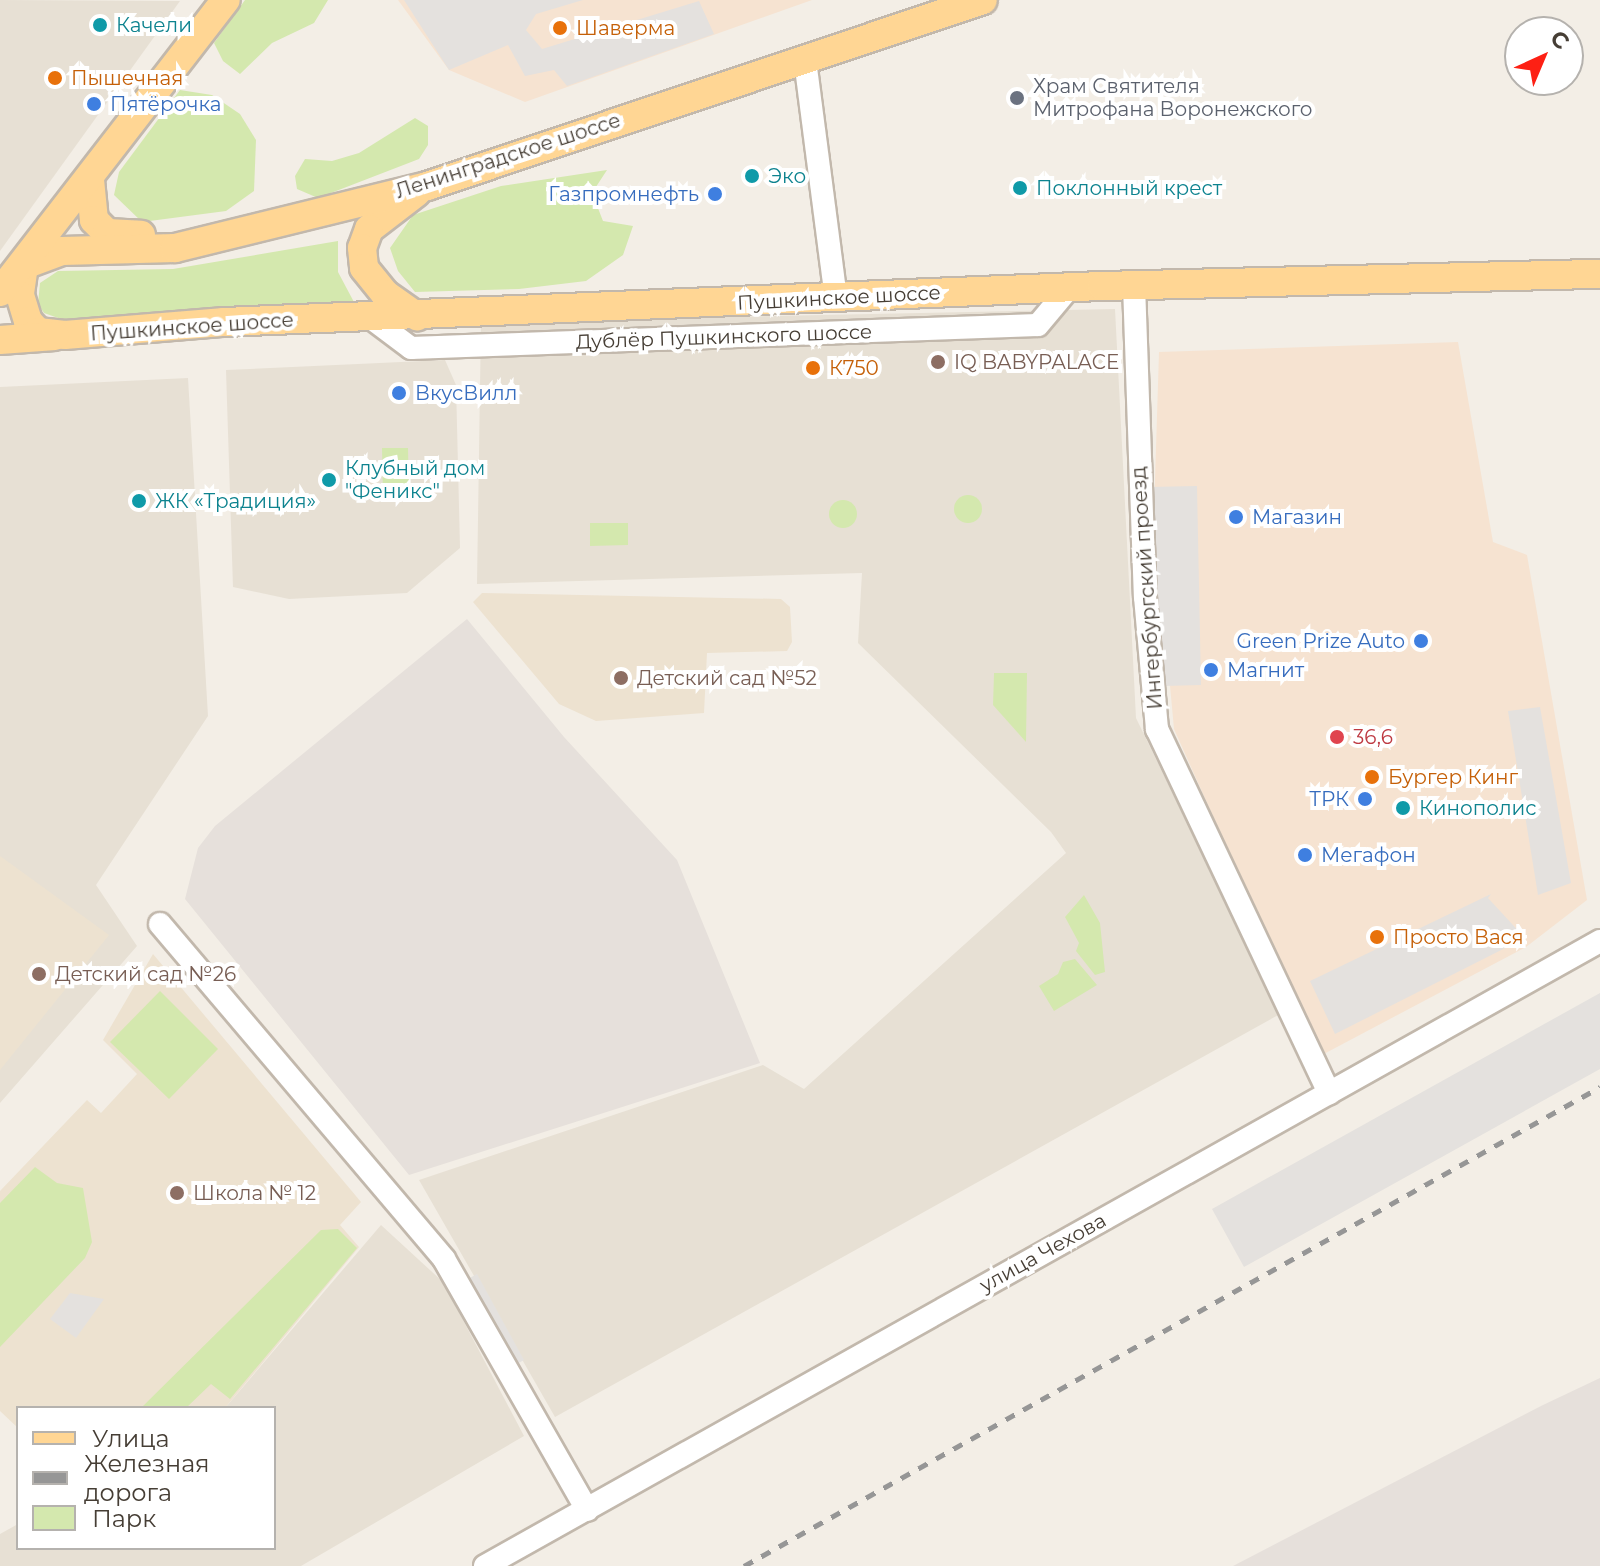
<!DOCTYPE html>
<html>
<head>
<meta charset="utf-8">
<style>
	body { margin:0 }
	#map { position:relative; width:1600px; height:1566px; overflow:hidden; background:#f3eee6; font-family:Montserrat,sans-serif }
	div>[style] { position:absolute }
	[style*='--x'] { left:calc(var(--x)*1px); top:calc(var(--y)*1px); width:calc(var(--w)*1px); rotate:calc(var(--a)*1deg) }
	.residential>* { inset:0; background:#e7e0d4 }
	.commercial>* { inset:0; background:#f6e3d1 }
	.industrial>* { inset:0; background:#e6e0db }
	.education>* { inset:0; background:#ede2d0 }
	.green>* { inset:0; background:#d4e8ae }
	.round { border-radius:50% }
	.parking>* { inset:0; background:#e4e1de }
	.roads { filter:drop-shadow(2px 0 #c2b8ac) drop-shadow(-2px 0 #c2b8ac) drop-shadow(0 2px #c2b8ac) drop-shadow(0 -2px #c2b8ac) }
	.minor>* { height:22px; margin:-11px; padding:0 11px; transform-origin:11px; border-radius:11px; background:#fff }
	.major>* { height:28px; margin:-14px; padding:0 14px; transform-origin:14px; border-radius:14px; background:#ffd694 }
	.rail>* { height:5px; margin-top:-2.5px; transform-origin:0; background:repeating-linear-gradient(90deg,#969696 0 10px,transparent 0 20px) }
	.dots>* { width:22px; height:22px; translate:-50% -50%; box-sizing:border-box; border:4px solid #fff; border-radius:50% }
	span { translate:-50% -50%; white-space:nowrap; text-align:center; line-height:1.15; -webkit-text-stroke:8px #fff; paint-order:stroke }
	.culture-label { font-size:20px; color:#0d838f }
	.left { translate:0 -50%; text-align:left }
	.food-label { font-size:20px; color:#c56008 }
	.worship-label { font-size:20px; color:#5b616d }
	.shop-label { font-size:20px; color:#366cbe }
	.right { translate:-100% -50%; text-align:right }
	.street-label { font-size:20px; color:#463e35 }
	.education-label { font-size:20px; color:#785e54 }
	.health-label { font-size:20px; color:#be3a42 }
	.legend { position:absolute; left:16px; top:1406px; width:260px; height:144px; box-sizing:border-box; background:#fff; border:2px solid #b5b2ae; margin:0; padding:10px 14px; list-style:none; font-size:24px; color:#463e35 }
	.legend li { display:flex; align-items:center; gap:16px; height:40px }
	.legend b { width:40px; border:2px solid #b5b2ae }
	.north { position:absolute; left:1504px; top:16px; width:80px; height:80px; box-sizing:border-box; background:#fff; border:2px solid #b5b2ae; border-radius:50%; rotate:44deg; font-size:22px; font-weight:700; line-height:32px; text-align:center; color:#463e35 }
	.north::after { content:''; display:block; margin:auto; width:28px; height:36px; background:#fd2014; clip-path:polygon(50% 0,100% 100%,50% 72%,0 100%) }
</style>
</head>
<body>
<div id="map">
	<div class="residential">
		<div style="clip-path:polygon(0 0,180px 1px,0 251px)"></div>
		<div style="clip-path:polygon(1115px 309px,1136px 718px,1280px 1014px,555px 1417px,419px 1180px,763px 1065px,804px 1089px,1066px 853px,1051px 832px,858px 643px,862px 573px,477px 584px,481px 322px)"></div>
		<div style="clip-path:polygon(445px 360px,456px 385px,460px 548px,407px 593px,289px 599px,233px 587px,226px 370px)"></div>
		<div style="clip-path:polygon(188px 378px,208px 716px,96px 885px,137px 946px,0 1103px,0 387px)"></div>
		<div style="clip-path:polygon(381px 1225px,443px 1282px,524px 1436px,301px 1566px,0 1566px,0 1534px,18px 1524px,18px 1548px,274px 1548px,274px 1408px,225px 1408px)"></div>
	</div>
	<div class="commercial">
		<div style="clip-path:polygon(398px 0,812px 0,525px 102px,449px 70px)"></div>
		<div style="clip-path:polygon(1458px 342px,1493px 542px,1527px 555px,1587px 900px,1526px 947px,1320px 1056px,1174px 729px,1154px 513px,1159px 352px)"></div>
	</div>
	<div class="industrial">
		<div style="clip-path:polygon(467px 619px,564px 737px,677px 860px,760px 1063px,409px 1175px,185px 899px,198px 848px,215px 826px)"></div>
		<div style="clip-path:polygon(1600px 1378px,1600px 1566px,1233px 1566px,1543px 1405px)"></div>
	</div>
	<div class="education">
		<div style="clip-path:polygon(482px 593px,781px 599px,790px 607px,792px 642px,787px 651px,707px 653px,704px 713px,596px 721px,559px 704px,473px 602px)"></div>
		<div style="clip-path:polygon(0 856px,109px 935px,0 1070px)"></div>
		<div style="clip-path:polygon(153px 954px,361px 1202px,340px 1225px,359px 1247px,225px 1408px,18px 1408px,18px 1428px,0 1411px,0 1191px,87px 1100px,101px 1113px,137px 1074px,103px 1040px)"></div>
	</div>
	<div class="green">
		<div style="clip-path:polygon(245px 0,328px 0,314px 23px,272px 43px,240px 74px,223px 61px,214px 43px)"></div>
		<div style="clip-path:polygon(180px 90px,212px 95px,240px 114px,256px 140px,254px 191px,226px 211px,142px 222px,114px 195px,119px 172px)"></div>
		<div style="clip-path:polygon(415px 118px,428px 126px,428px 145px,419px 159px,318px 198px,297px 189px,295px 176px,305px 159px,332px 161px,359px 153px)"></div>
		<div style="clip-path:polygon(607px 170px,592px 193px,603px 221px,633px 226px,623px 255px,586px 281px,519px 289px,415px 292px,398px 271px,390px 248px,413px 215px,501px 186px)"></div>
		<div style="clip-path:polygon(338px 241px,338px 272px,355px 304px,64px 320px,44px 313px,38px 304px,40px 283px,58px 271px,173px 269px)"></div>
		<div style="clip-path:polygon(408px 448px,409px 495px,383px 496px,382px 448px)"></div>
		<div class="round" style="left:954px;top:495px;width:28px;height:28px"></div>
		<div class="round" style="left:829px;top:500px;width:28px;height:28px"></div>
		<div style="clip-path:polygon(590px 523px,628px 523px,628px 545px,590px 546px)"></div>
		<div style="clip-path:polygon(994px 673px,1027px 673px,1026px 742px,993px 705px)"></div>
		<div style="clip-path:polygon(1084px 895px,1100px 923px,1105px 972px,1095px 975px,1076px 951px,1079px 943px,1065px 917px)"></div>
		<div style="clip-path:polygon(1075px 959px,1097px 985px,1054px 1011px,1039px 986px,1058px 974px,1063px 962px)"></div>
		<div style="clip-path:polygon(160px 991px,218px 1049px,169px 1099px,110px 1042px)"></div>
		<div style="clip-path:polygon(35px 1167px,57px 1183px,83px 1188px,92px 1242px,85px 1258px,0 1347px,0 1203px)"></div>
		<div style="clip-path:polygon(338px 1229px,357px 1248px,230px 1399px,211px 1384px,186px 1408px,141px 1408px,321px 1230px)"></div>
	</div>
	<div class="parking">
		<div style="clip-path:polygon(404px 0,583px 0,536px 14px,526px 30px,542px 49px,699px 1px,714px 34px,567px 86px,554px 70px,525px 76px,508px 45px,449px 70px)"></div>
		<div style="clip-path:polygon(1197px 486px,1201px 685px,1163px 686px,1149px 487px)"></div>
		<div style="clip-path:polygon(1540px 707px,1571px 883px,1538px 895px,1508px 711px)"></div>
		<div style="clip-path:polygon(1491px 894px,1488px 898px,1525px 938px,1335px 1034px,1310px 981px)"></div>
		<div style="clip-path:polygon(1600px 993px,1600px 1069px,1244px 1267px,1212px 1209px)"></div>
		<div style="clip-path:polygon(477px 1274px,524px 1360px,515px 1365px,468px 1279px)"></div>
		<div style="clip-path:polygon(70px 1293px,104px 1299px,76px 1338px,50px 1319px)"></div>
	</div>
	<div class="roads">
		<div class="minor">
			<div style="--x:805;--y:60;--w:240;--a:82.6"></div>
			<div style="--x:1134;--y:285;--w:312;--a:88"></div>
			<div style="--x:1145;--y:597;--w:133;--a:84.8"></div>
			<div style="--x:1157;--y:729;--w:403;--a:64.7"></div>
			<div style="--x:371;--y:318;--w:50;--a:36.9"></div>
			<div style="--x:411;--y:348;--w:627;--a:-2.1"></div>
			<div style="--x:1038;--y:325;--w:48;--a:-50"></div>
			<div style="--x:160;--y:924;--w:439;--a:49.7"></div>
			<div style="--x:444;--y:1259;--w:289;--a:60.3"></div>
			<div style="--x:485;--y:1566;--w:1278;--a:-29.27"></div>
		</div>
		<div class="major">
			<div style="--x:90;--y:180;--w:40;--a:84.3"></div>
			<div style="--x:94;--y:220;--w:18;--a:45"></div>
			<div style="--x:107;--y:233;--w:34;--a:3"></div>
			<div style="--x:416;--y:193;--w:59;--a:142.5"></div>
			<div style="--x:369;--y:229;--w:20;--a:110"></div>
			<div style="--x:362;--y:248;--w:20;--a:84"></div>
			<div style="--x:364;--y:268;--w:33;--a:51"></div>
			<div style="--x:385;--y:294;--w:39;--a:35"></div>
			<div style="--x:24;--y:265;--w:30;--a:98"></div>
			<div style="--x:20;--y:295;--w:27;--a:73"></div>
			<div style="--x:28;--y:321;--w:15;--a:48"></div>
			<div style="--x:38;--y:332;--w:27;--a:6"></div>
			<div style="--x:65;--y:335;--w:160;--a:-4.7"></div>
			<div style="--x:224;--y:322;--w:879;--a:-2.35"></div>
			<div style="--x:1102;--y:286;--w:498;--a:-1.4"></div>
			<div style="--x:24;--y:265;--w:40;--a:-20.2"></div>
			<div style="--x:62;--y:251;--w:113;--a:-1.5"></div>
			<div style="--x:175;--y:248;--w:260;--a:-13.8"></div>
			<div style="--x:427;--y:186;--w:586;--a:-18.5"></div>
			<div style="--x:0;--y:292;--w:369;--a:-52.3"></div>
			<div style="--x:0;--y:340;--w:55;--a:-4.2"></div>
		</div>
	</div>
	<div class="rail">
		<div style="--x:744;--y:1566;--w:981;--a:-29.23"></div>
	</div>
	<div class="dots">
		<div style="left:100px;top:25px;background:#0f9aa8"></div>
		<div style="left:560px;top:28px;background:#e8710a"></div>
		<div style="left:55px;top:78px;background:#e8710a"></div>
		<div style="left:1017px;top:98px;background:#6b7280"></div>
		<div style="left:94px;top:104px;background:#3f7fe0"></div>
		<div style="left:752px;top:176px;background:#0f9aa8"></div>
		<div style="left:1020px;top:188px;background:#0f9aa8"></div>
		<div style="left:715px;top:194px;background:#3f7fe0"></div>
		<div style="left:938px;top:362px;background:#8d6e63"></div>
		<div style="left:813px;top:368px;background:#e8710a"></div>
		<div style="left:399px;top:393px;background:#3f7fe0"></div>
		<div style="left:329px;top:480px;background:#0f9aa8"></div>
		<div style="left:139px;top:501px;background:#0f9aa8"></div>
		<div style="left:1236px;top:517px;background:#3f7fe0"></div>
		<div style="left:1421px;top:641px;background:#3f7fe0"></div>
		<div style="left:1211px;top:670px;background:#3f7fe0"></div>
		<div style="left:621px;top:678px;background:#8d6e63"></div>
		<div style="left:1337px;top:737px;background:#e0444e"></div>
		<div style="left:1372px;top:777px;background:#e8710a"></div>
		<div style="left:1365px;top:799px;background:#3f7fe0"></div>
		<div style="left:1403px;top:808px;background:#0f9aa8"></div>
		<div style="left:1305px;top:855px;background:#3f7fe0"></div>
		<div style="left:1377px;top:937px;background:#e8710a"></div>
		<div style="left:39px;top:974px;background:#8d6e63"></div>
		<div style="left:177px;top:1193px;background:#8d6e63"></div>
	</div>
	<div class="culture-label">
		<span class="left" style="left:116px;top:25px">Качели</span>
		<span class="left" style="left:768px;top:176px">Эко</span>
		<span class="left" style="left:1036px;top:188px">Поклонный крест</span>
		<span class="left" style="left:345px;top:480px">Клубный дом<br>"Феникс"</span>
		<span class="left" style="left:155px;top:501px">ЖК «Традиция»</span>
		<span class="left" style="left:1419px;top:808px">Кинополис</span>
	</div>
	<div class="food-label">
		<span class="left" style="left:576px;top:28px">Шаверма</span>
		<span class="left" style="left:71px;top:78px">Пышечная</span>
		<span class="left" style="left:829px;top:368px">К750</span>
		<span class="left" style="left:1388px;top:777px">Бургер Кинг</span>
		<span class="left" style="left:1393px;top:937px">Просто Вася</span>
	</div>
	<div class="worship-label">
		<span class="left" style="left:1033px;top:98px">Храм Святителя<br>Митрофана Воронежского</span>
	</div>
	<div class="shop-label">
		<span class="left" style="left:110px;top:104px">Пятёрочка</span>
		<span class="right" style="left:699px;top:194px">Газпромнефть</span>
		<span class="left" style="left:415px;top:393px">ВкусВилл</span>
		<span class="left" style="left:1252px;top:517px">Магазин</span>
		<span class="right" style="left:1405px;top:641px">Green Prize Auto</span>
		<span class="left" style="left:1227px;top:670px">Магнит</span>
		<span class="right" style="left:1349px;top:799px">ТРК</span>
		<span class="left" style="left:1321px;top:855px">Мегафон</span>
	</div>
	<div class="street-label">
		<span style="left:508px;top:156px;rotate:-18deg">Ленинградское шоссе</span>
		<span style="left:839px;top:298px;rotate:-3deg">Пушкинское шоссе</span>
		<span style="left:192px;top:327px;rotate:-4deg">Пушкинское шоссе</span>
		<span style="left:724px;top:337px;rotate:-2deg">Дублёр Пушкинского шоссе</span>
		<span style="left:1147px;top:588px;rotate:-94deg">Ингербургский проезд</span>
		<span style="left:1043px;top:1253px;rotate:-29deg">улица Чехова</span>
	</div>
	<div class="education-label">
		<span class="left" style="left:954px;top:362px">IQ BABYPALACE</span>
		<span class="left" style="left:637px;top:678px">Детский сад №52</span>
		<span class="left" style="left:55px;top:974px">Детский сад №26</span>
		<span class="left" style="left:193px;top:1193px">Школа № 12</span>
	</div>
	<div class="health-label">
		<span class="left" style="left:1353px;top:737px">36,6</span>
	</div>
	<ul class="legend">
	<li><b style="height:10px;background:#ffd694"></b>Улица</li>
	<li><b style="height:10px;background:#969696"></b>Железная дорога</li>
	<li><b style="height:22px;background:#d4e8ae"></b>Парк</li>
	</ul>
	<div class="north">С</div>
</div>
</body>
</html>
